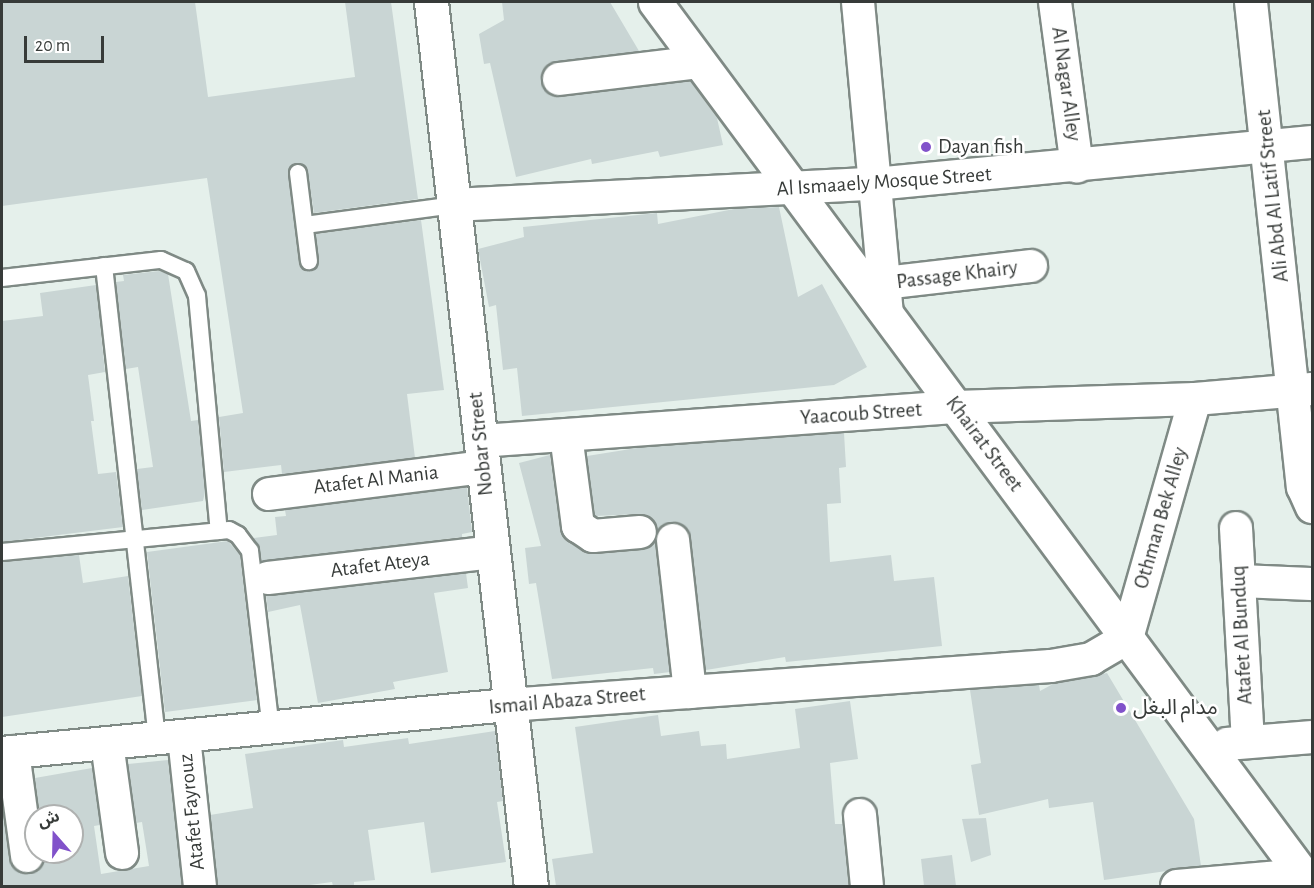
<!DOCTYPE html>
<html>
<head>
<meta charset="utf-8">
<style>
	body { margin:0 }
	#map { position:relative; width:1314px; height:888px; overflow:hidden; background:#e5f0eb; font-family:"Alegreya Sans","Noto Sans Arabic",sans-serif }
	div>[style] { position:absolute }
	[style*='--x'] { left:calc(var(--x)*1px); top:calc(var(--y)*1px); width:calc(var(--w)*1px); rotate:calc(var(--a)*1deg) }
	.building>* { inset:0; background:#c9d5d4 }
	.roads { filter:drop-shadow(2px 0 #7f8a85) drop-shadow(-2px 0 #7f8a85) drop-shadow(0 2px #7f8a85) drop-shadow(0 -2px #7f8a85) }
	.service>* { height:16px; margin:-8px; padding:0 8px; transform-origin:8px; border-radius:8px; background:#fff }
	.minor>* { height:32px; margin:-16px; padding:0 16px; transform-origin:16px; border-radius:16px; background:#fff }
	.tertiary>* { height:33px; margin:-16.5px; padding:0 16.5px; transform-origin:16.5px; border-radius:16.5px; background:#fff }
	.dots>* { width:16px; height:16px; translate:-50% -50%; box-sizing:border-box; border:3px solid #fff; border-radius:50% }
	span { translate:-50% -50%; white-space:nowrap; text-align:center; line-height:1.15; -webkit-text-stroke:5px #fff; paint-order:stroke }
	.street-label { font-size:21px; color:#373b39 }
	.poi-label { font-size:21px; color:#373b39 }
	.left { translate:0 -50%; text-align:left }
	.frame { position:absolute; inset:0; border:3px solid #373b39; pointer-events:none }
	.north { position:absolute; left:24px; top:804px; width:60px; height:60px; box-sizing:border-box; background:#fff; border:2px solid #afb1b0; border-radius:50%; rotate:340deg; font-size:16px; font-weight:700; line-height:24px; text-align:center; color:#373b39 }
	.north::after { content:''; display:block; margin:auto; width:21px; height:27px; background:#8152ca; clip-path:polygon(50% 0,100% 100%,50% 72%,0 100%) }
	.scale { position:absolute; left:24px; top:36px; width:80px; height:27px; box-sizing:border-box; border:3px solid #373b39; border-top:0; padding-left:8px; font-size:18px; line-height:21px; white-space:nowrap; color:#373b39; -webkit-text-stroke:4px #fff; paint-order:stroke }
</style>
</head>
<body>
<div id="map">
	<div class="building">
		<div style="clip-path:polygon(2px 2px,195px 2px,208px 97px,355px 77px,345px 2px,391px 2px,418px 199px,314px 213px,307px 167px,296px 163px,288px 174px,299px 262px,305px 271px,319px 265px,316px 234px,421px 220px,444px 390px,407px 394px,415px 458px,282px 474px,281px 465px,224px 472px,219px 417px,243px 413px,207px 178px,2px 206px)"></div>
		<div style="clip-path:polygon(502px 2px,610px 2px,639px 51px,549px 64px,542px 73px,545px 90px,561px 97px,690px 81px,717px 118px,723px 145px,660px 157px,658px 151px,592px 164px,591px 159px,516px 177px,490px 63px,484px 64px,479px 34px,504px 20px)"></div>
		<div style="clip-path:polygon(779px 207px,798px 297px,822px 284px,867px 367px,834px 385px,522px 416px,517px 368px,503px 370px,496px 305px,489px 307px,478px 249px,524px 237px,523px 227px,657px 213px,658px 224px,734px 209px)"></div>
		<div style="clip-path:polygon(159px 271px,168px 274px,191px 421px,198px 420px,205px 492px,203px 501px,142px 510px,137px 469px,153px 467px,138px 367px,126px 369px,116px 282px,124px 281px,123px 275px)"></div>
		<div style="clip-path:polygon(96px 285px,105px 372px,88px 375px,94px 421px,91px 421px,98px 474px,116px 472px,123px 527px,2px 542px,2px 321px,43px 316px,40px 293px)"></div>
		<div style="clip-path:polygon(844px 433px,846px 467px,839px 468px,841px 503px,827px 504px,830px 562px,891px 555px,894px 581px,934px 577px,942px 646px,786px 662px,785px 657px,706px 670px,688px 530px,672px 522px,658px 531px,654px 521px,639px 514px,595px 516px,587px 456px,637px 448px)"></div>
		<div style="clip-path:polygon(550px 455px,560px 528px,568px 541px,595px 554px,642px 550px,655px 541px,670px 672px,654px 674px,653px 668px,552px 679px,536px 583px,529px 584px,525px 548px,541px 546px,519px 463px)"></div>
		<div style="clip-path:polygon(467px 487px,472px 532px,462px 534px,462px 537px,262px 562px,253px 538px,277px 535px,275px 517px,286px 516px,285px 510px)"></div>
		<div style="clip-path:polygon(228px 541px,240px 555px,257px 700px,165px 712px,147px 552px)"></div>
		<div style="clip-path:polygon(79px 555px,83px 583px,128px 576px,142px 696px,2px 717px,2px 562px)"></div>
		<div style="clip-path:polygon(466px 573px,468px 588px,434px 593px,448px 672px,393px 682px,395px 689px,318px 703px,300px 605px,268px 612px,266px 595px)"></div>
		<div style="clip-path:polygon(1107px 673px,1194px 819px,1201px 866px,1104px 880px,1093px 802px,1049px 808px,1048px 799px,979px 815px,971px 765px,981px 763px,970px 690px,1039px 685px,1040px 691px,1053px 684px)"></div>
		<div style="clip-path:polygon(850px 701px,858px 759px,830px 763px,835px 824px,843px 824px,849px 886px,556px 886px,552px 859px,593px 853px,575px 727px,658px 715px,661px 736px,699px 731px,701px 746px,726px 744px,727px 759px,800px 748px,795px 709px)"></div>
		<div style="clip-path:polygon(495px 731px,503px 801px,497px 802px,506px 862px,431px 873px,424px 822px,368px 830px,375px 880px,354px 882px,354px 886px,333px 886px,332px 882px,302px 886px,218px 886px,210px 815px,253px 808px,245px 754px,343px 740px,344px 747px,408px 738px,409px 744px)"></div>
		<div style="clip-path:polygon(168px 760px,182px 886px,2px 886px,2px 801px,9px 859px,20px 872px,30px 874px,43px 863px,45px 852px,72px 852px,72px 816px,40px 816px,35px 778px,92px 768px,100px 825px,94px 826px,101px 874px,149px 866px,142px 822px,136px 823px,128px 764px)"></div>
		<div style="clip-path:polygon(986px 818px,991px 855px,971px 862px,962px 819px)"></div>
		<div style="clip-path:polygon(952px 855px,956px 886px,924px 886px,921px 859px)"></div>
	</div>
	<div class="roads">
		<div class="service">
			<div style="--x:298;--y:173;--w:89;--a:82.9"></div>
			<div style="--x:305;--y:225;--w:150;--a:-7.6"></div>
			<div style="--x:104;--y:266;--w:476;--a:83.6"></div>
			<div style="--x:2;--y:278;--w:160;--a:-6.5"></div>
			<div style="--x:161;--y:260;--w:27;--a:24"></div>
			<div style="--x:186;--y:271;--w:27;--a:66"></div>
			<div style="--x:197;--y:296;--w:236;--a:84.7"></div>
			<div style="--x:2;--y:552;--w:228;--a:-5.5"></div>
			<div style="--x:229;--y:530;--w:10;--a:29"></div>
			<div style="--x:238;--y:535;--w:20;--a:53"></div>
			<div style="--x:250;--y:551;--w:179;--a:83.3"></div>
		</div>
		<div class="minor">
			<div style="--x:858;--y:2;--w:312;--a:84.7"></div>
			<div style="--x:1055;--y:2;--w:166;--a:82.4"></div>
			<div style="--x:1251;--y:2;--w:488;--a:83.9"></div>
			<div style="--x:1303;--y:487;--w:22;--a:66"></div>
			<div style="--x:559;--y:79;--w:141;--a:-6.9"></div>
			<div style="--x:454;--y:205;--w:422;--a:-2.9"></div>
			<div style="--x:875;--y:184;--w:439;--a:-5.5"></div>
			<div style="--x:884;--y:283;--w:148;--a:-6.6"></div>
			<div style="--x:566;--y:435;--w:92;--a:82.5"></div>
			<div style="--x:578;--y:526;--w:18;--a:34"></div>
			<div style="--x:593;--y:536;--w:47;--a:-4.9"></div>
			<div style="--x:481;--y:441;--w:476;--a:-4.1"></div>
			<div style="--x:956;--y:407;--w:239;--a:-1.9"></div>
			<div style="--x:1195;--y:399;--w:117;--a:-4.9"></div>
			<div style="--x:269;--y:494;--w:217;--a:-7.2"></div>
			<div style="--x:1236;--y:528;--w:214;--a:86.8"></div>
			<div style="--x:673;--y:540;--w:153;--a:83.6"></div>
			<div style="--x:268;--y:578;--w:226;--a:-6.6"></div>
			<div style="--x:1239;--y:581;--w:73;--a:2.4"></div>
			<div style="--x:184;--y:737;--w:150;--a:83.9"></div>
			<div style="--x:107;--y:743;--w:111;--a:82.2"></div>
			<div style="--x:1227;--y:744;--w:85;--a:-4.7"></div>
			<div style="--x:13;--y:752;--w:105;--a:82.3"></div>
			<div style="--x:2;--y:753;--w:508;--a:-5.42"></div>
			<div style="--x:508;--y:705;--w:544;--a:-4.11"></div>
			<div style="--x:1051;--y:666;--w:41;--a:-9.9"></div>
			<div style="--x:1091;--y:659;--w:42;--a:-30.3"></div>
			<div style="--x:1127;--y:638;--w:248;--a:-74.1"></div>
			<div style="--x:860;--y:815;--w:71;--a:84.4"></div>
			<div style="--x:1177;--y:886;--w:126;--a:-5"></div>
		</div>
		<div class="tertiary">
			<div style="--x:431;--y:2;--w:890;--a:83.55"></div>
			<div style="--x:655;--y:2;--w:1101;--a:53.42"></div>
		</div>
	</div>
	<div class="dots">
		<div style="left:926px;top:147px;background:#8152ca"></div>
		<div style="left:1121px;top:708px;background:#8152ca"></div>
	</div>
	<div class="street-label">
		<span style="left:1066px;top:84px;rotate:82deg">Al Nagar Alley</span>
		<span style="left:884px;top:182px;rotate:-4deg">Al Ismaaely Mosque Street</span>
		<span style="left:1273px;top:196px;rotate:-96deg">Ali Abd Al Latif Street</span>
		<span style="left:957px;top:275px;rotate:-7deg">Passage Khairy</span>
		<span style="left:861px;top:414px;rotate:-4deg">Yaacoub Street</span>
		<span style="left:481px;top:444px;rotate:-96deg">Nobar Street</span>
		<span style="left:984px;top:444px;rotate:53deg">Khairat Street</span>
		<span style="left:376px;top:480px;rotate:-7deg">Atafet Al Mania</span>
		<span style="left:1161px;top:518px;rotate:-74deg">Othman Bek Alley</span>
		<span style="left:380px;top:565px;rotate:-7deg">Atafet Ateya</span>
		<span style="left:1242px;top:635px;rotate:-93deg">Atafet Al Bunduq</span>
		<span style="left:567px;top:701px;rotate:-5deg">Ismail Abaza Street</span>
		<span style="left:192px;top:812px;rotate:-96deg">Atafet Fayrouz</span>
	</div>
	<div class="poi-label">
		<span class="left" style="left:938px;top:147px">Dayan fish</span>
		<span class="left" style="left:1133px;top:708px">مدام البغل</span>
	</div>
	<div class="frame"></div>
	<div class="north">ش</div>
	<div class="scale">20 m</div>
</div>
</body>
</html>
